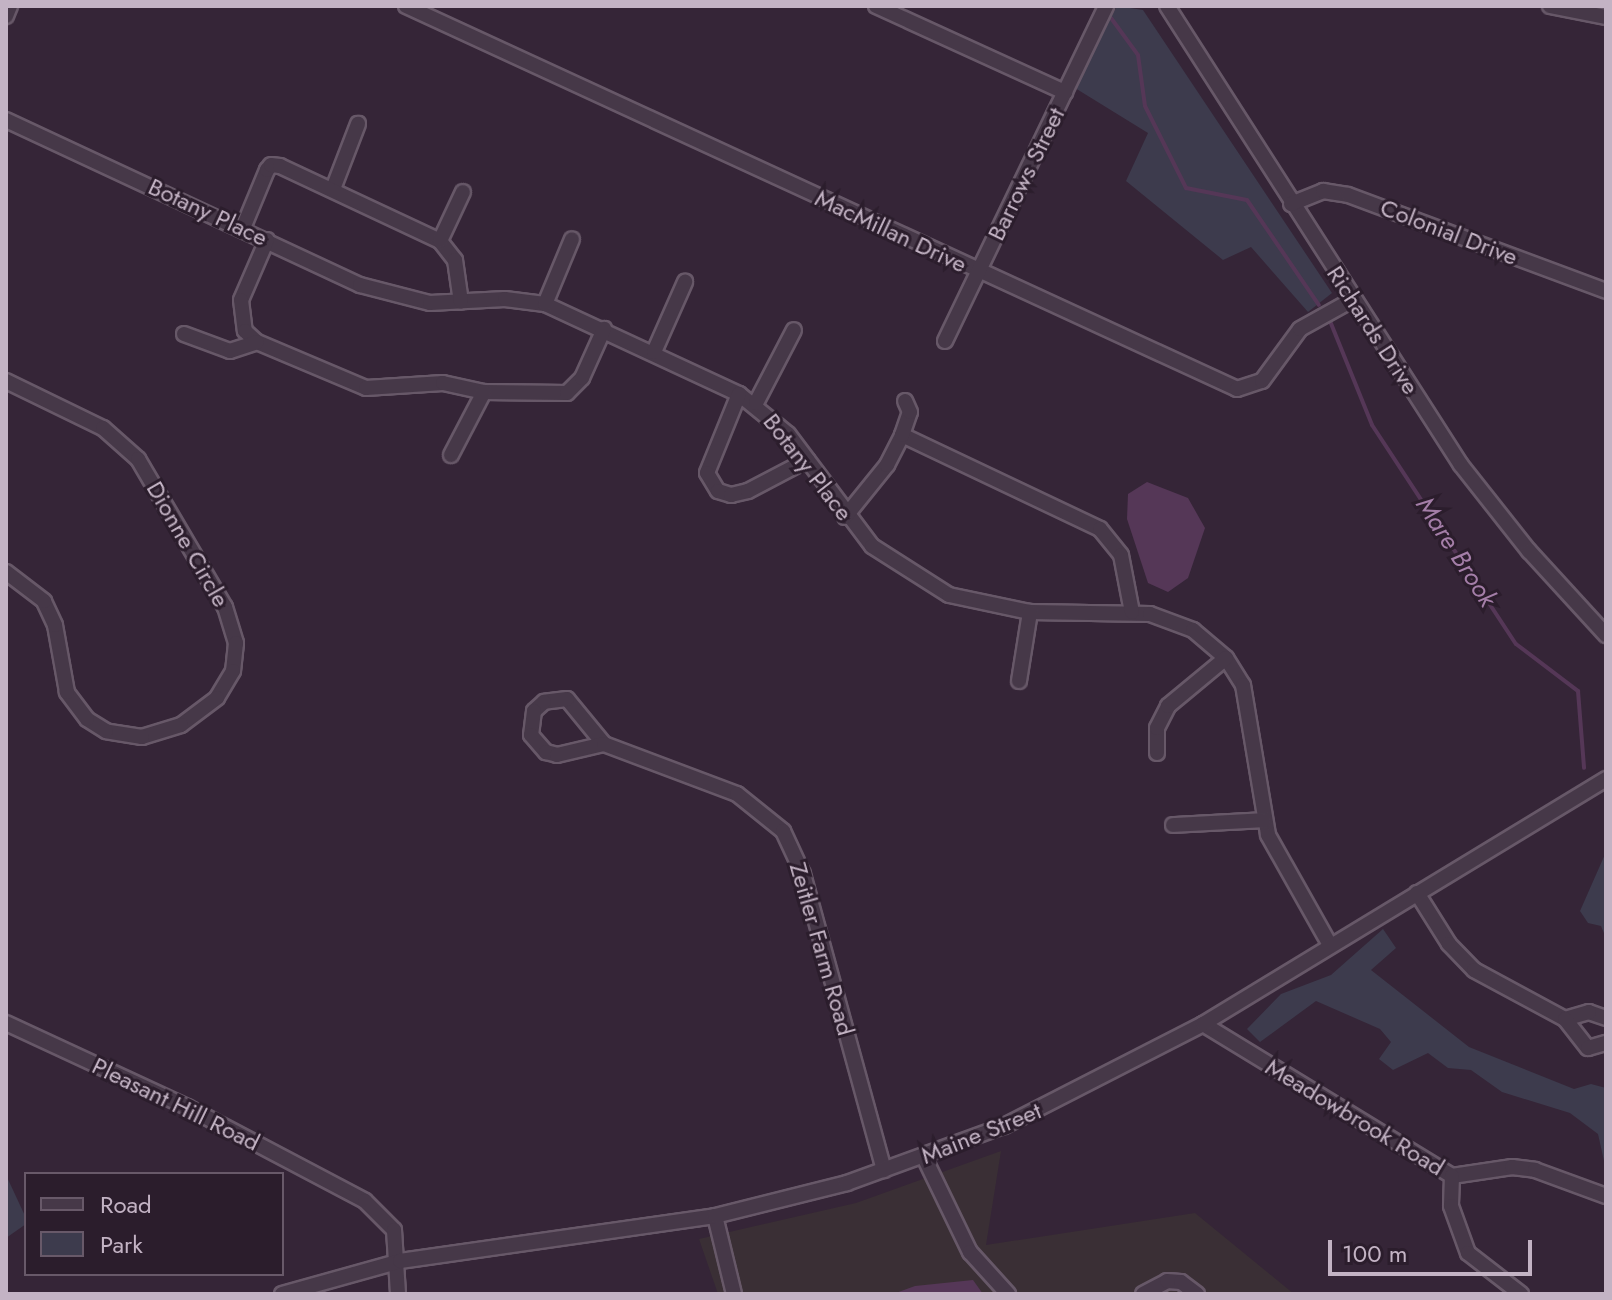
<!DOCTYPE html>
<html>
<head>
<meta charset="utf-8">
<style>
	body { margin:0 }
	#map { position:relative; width:1612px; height:1300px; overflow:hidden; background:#352537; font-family:Jost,sans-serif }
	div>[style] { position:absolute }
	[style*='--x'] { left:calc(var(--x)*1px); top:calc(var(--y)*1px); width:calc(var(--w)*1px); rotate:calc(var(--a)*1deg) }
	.medical>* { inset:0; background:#3a2f35 }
	.green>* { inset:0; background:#3d3b4d }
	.water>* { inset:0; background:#553757 }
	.stream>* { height:4px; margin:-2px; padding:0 2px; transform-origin:2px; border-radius:2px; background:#553757 }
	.roads { filter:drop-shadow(2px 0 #675868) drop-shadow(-2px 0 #675868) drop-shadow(0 2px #675868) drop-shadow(0 -2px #675868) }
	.minor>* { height:14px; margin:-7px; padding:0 7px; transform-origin:7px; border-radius:7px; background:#463848 }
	span { translate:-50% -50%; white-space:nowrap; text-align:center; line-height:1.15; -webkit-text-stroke:6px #2b1d2c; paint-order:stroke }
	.street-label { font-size:24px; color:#c3b3c4 }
	.water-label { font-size:26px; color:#a47ea8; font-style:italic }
	.frame { position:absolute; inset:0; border:8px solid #c3b3c4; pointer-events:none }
	.legend { position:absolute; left:24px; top:1172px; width:260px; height:104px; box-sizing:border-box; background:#2b1d2c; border:2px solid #685969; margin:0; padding:10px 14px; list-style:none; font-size:24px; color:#c3b3c4 }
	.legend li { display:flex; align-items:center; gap:16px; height:40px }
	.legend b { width:40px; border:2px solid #685969 }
	.scale { position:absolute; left:1328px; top:1240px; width:204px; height:36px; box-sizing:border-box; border:4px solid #c3b3c4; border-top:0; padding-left:10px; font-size:24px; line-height:28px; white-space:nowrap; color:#c3b3c4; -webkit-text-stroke:6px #2b1d2c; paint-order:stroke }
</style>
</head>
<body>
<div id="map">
	<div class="medical">
		<div style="clip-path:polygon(1001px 1151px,986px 1245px,1195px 1213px,1294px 1294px,718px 1294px,699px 1239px,856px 1203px)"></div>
	</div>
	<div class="green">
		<div style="clip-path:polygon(1117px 6px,1143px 10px,1332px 293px,1308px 312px,1251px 247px,1223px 260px,1126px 181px,1148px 133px,1075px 88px)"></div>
		<div style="clip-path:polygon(1606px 852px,1606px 938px,1601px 926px,1588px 923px,1580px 911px)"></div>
		<div style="clip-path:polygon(1383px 929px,1396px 948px,1371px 970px,1469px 1047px,1574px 1089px,1591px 1084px,1606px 1088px,1606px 1170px,1598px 1134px,1570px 1113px,1502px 1092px,1471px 1070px,1448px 1068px,1428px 1053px,1393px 1070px,1379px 1059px,1391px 1042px,1380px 1029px,1316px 1001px,1260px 1042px,1247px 1029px,1281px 994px,1331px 975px)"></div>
		<div style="clip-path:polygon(6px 1175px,26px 1218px,26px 1224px,6px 1238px)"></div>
	</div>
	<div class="water">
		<div style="clip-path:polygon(1147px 482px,1188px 498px,1205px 528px,1188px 578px,1168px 592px,1148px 583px,1127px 519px,1128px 494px)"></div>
		<div style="clip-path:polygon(973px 1280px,983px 1294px,893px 1294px,915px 1286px)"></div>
	</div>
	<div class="stream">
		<div style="--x:1111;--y:18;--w:46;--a:53.9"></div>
		<div style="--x:1138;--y:55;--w:51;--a:82.2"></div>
		<div style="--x:1145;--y:106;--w:92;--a:63.4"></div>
		<div style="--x:1186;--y:188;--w:62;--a:11.1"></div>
		<div style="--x:1247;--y:200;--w:127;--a:55.6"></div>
		<div style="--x:1330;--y:321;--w:112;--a:68"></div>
		<div style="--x:1372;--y:425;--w:262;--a:56.7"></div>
		<div style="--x:1516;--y:644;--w:78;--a:37.2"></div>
		<div style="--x:1578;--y:691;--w:77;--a:85.5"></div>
	</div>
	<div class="roads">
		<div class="minor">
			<div style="--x:406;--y:6;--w:915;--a:24.74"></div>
			<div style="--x:1237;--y:389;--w:26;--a:-18"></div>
			<div style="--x:1262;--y:381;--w:64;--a:-53.8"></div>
			<div style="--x:1300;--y:329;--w:62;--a:-29.1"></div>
			<div style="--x:876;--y:6;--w:208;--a:24.5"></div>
			<div style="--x:1167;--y:6;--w:545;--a:57.36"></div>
			<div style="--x:1461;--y:465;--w:110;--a:51.7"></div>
			<div style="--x:1529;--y:551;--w:114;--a:47.5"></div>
			<div style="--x:1550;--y:6;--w:57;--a:11.1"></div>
			<div style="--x:6;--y:16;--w:11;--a:-68"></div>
			<div style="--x:6;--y:120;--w:391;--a:25"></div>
			<div style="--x:360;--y:285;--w:72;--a:14.4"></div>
			<div style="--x:430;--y:303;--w:75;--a:-3.1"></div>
			<div style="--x:505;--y:299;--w:40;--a:7.1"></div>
			<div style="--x:545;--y:304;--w:214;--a:24.9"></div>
			<div style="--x:739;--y:394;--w:63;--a:39.2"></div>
			<div style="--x:788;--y:434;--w:140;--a:53.1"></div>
			<div style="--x:872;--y:546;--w:91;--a:32.5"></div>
			<div style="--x:949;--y:595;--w:83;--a:11.9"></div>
			<div style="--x:1030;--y:612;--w:120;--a:1"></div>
			<div style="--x:1150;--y:614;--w:46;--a:20.4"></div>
			<div style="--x:1193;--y:630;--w:43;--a:40.3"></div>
			<div style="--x:1226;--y:658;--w:32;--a:58"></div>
			<div style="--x:1243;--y:685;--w:152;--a:80.5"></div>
			<div style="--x:1268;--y:835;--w:126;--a:60.6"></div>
			<div style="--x:333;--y:189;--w:70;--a:-69"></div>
			<div style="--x:1291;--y:204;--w:35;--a:-22"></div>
			<div style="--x:1323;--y:191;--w:25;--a:9"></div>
			<div style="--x:1348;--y:195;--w:275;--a:20.4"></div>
			<div style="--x:243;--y:228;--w:63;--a:-67.5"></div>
			<div style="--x:267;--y:170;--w:6;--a:-51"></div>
			<div style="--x:271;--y:165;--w:9;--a:6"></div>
			<div style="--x:280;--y:166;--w:177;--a:25.1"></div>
			<div style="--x:440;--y:241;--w:24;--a:52"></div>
			<div style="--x:455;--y:260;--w:42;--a:81.9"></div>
			<div style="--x:267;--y:240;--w:65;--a:113.4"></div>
			<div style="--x:241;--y:300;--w:31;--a:83"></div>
			<div style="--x:245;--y:331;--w:16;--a:43"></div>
			<div style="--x:257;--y:342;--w:118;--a:22.9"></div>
			<div style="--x:366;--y:388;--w:77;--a:-3.7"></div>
			<div style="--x:443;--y:383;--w:42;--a:12.4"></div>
			<div style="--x:484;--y:392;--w:83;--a:0.7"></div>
			<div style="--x:567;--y:393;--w:21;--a:-45"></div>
			<div style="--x:582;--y:378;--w:54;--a:-65.8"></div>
			<div style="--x:440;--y:241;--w:54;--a:-64.9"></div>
			<div style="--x:545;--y:304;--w:70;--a:-67.4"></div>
			<div style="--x:184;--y:334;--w:49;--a:20.3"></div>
			<div style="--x:230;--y:351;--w:28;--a:-18"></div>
			<div style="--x:945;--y:341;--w:372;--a:-64.3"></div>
			<div style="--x:654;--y:352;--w:77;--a:-66.1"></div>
			<div style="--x:6;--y:381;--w:108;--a:25.9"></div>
			<div style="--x:103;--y:428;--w:47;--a:41.5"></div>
			<div style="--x:138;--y:459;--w:172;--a:59.6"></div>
			<div style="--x:225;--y:607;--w:38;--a:73"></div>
			<div style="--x:236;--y:643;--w:28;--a:96"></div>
			<div style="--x:233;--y:671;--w:31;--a:121"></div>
			<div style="--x:217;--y:698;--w:45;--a:143.1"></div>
			<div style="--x:181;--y:725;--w:41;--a:162.9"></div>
			<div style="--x:142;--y:737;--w:36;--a:-171"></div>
			<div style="--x:106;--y:731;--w:22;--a:-148"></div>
			<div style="--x:87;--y:719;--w:34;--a:-127"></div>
			<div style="--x:67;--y:692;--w:68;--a:-100.2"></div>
			<div style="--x:55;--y:625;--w:26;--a:-115"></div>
			<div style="--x:44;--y:601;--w:48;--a:-142.7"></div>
			<div style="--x:739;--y:394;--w:85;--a:112.1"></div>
			<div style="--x:707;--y:473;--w:21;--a:59"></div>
			<div style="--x:718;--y:491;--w:14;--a:17"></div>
			<div style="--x:731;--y:495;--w:17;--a:-13"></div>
			<div style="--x:748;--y:491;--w:67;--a:-27.7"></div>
			<div style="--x:756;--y:403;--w:82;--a:-62.5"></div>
			<div style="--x:902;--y:435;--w:219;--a:25.4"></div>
			<div style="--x:1100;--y:529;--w:33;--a:51"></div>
			<div style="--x:1121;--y:555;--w:58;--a:79.1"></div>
			<div style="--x:451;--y:455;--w:71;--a:-62.4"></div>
			<div style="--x:845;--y:517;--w:67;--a:-51.1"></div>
			<div style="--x:887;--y:465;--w:34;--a:-63"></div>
			<div style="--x:902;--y:435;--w:24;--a:-71"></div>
			<div style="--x:910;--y:412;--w:12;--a:-114"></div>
			<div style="--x:1019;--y:681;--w:70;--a:-80.9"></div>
			<div style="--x:604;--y:744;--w:58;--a:-129.4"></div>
			<div style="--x:567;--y:699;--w:23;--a:173"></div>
			<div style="--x:544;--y:702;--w:13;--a:138"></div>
			<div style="--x:534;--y:711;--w:24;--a:97"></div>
			<div style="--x:531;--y:735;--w:23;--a:49"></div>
			<div style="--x:546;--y:752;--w:11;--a:15"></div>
			<div style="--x:557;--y:755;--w:48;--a:-13.2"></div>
			<div style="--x:604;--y:744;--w:142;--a:20.6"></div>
			<div style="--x:737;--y:794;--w:59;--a:38.8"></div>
			<div style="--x:783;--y:831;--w:47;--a:65.1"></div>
			<div style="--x:803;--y:874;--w:307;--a:74.7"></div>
			<div style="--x:1157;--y:753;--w:25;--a:-90"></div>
			<div style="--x:1157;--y:728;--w:25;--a:-63"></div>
			<div style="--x:1168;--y:706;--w:75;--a:-39.6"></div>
			<div style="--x:1173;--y:825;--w:91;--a:-3.1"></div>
			<div style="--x:1417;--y:893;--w:60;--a:57.9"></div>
			<div style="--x:1449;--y:944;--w:36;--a:46"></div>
			<div style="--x:1474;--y:970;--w:103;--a:28.3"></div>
			<div style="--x:1606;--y:1018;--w:18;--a:-161"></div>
			<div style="--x:1589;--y:1012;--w:25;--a:164"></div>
			<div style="--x:1565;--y:1019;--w:37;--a:52"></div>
			<div style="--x:1588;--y:1048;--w:19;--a:-16"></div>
			<div style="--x:6;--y:1023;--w:200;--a:24.9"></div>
			<div style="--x:187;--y:1107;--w:201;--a:27.8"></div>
			<div style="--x:365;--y:1201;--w:41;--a:45"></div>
			<div style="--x:394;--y:1230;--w:64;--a:86.4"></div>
			<div style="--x:1203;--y:1024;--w:292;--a:31.4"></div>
			<div style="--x:1452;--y:1176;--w:61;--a:-8.5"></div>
			<div style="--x:1512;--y:1167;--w:23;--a:7"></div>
			<div style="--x:1535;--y:1170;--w:76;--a:20.1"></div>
			<div style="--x:924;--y:1157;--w:106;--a:64.2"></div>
			<div style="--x:970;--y:1252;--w:57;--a:47.9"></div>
			<div style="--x:1452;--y:1176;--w:30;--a:92"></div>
			<div style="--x:1451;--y:1206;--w:50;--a:70.1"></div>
			<div style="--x:1468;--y:1253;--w:67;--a:37.7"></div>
			<div style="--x:715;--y:1216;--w:80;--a:76.3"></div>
			<div style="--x:282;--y:1294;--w:123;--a:-15.6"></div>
			<div style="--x:400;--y:1261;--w:318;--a:-8.1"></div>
			<div style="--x:715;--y:1216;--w:136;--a:-14"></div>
			<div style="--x:847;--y:1183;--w:167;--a:-20"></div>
			<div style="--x:1004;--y:1126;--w:224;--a:-27.1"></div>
			<div style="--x:1203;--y:1024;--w:472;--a:-31.3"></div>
			<div style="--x:1143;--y:1294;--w:27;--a:-28"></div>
			<div style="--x:1167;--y:1281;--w:14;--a:4"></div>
			<div style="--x:1181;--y:1282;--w:20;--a:37"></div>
		</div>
	</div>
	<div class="street-label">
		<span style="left:1026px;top:174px;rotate:-64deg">Barrows Street</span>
		<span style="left:208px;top:212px;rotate:25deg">Botany Place</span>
		<span style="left:891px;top:231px;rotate:25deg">MacMillan Drive</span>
		<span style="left:1449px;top:232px;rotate:21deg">Colonial Drive</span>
		<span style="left:1373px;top:330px;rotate:57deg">Richards Drive</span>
		<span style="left:808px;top:467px;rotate:52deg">Botany Place</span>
		<span style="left:188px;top:544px;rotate:60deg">Dionne Circle</span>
		<span style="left:822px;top:949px;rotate:74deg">Zeitler Farm Road</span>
		<span style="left:176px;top:1104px;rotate:26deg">Pleasant Hill Road</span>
		<span style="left:1355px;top:1117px;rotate:31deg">Meadowbrook Road</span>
		<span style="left:981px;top:1133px;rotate:-22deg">Maine Street</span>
	</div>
	<div class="water-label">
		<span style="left:1456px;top:552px;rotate:57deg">Mare Brook</span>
	</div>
	<div class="frame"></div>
	<ul class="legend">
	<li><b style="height:10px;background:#463848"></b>Road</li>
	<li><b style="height:22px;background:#3d3b4d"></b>Park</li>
	</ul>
	<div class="scale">100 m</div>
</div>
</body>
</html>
